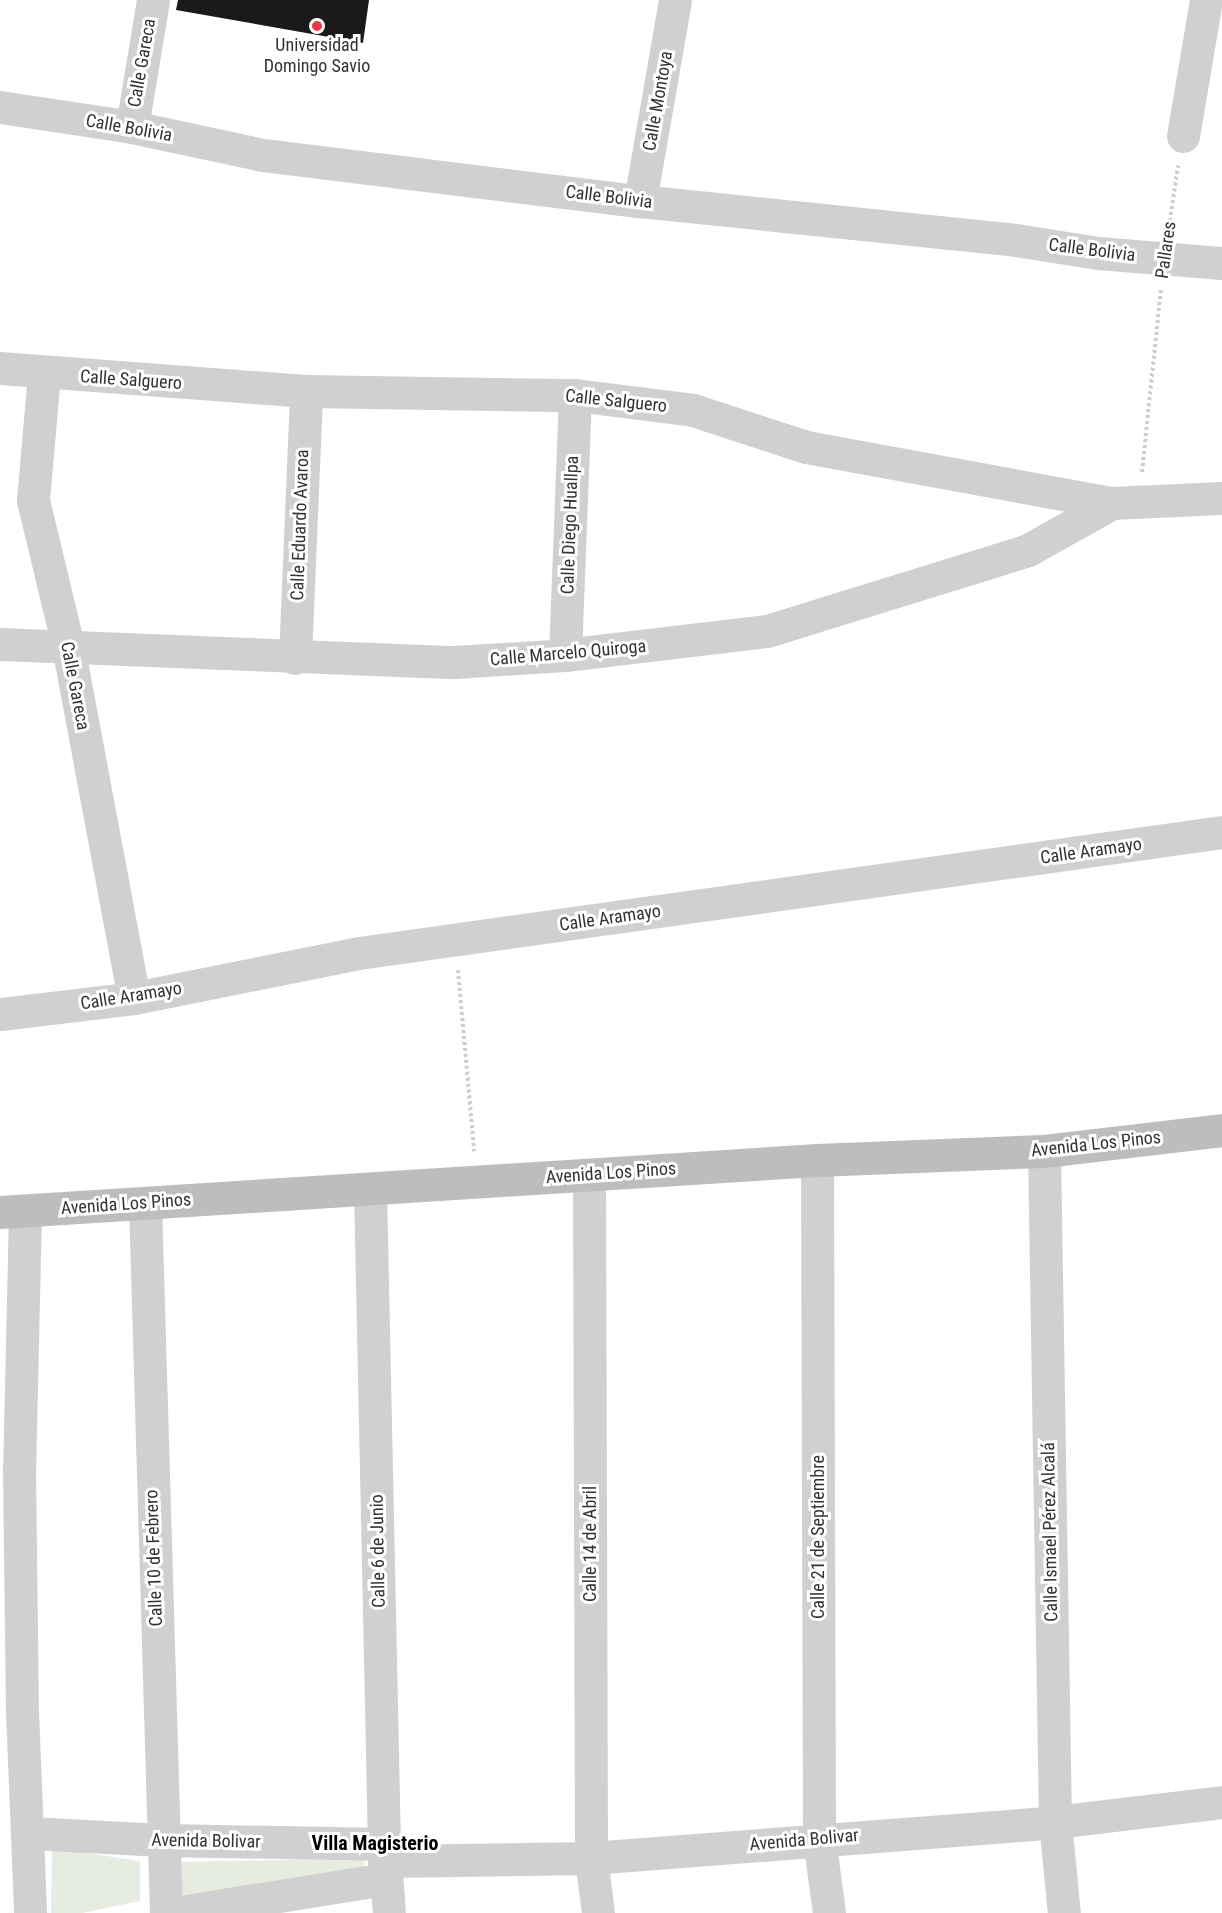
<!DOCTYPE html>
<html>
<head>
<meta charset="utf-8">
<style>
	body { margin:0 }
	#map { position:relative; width:1222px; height:1913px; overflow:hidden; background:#fff; font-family:"Roboto Condensed",sans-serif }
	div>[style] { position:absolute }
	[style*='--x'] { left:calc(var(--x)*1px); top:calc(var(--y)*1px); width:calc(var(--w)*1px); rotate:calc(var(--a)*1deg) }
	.green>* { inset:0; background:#e6ecdf }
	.building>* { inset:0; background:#1a1a1a }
	.path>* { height:4px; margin-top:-2px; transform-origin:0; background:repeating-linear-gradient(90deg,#cdcdcd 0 3px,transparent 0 6px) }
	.street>* { height:33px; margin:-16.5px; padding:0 16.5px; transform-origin:16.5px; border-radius:16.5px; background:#d0d0d0 }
	.secondary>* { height:33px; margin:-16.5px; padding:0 16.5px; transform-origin:16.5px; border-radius:16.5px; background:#bdbdbd }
	.dots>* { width:16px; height:16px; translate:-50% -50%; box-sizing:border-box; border:3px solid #fff; border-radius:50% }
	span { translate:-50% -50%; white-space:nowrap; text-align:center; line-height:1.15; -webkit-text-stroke:6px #fff; paint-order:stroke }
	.poi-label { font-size:18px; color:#333 }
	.street-label { font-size:18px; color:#333 }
	.neighbourhood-label { font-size:20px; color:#000; font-weight:700 }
</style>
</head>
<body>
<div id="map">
	<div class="green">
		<div style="clip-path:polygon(52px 1848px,140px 1861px,140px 1901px,82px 1913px,51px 1913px)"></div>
		<div style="clip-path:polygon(365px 1858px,363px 1872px,182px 1895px,181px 1862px)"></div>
	</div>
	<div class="building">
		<div style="clip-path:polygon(178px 0,369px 0,363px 43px,176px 10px)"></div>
	</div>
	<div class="path">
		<div style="--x:1169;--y:227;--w:62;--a:-81.6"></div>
		<div style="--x:1142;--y:472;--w:185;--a:-84.1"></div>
		<div style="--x:458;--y:970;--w:182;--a:84.9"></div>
	</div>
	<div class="street">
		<div style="--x:0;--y:107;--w:134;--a:8.6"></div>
		<div style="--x:132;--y:127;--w:134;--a:12.1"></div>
		<div style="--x:263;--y:155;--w:380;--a:7"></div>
		<div style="--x:640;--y:201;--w:378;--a:5.9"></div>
		<div style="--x:1016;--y:240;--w:83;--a:9"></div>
		<div style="--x:1098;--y:253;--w:124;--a:4.6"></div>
		<div style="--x:132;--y:127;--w:129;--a:-80.6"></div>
		<div style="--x:1183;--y:136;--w:138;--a:-80.4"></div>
		<div style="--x:640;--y:201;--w:204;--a:-80.1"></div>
		<div style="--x:0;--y:368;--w:307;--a:4.3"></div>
		<div style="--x:306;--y:391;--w:269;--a:0.9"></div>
		<div style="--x:575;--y:395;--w:119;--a:7.2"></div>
		<div style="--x:693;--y:410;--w:119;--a:18.1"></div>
		<div style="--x:806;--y:447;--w:311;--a:10.4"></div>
		<div style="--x:1112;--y:503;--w:110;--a:-2.6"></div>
		<div style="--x:44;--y:374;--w:126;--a:95"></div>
		<div style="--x:33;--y:500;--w:150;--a:76.5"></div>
		<div style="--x:68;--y:646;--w:358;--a:79.4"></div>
		<div style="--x:0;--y:644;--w:455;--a:2.3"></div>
		<div style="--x:455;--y:662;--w:110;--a:-3.6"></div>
		<div style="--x:565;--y:655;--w:203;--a:-6.8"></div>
		<div style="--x:767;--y:631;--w:273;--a:-17.2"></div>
		<div style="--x:1028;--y:550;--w:96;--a:-29.2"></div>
		<div style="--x:565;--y:655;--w:260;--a:-87.8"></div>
		<div style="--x:295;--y:658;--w:267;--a:-87.6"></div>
		<div style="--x:0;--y:1014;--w:135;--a:-6.8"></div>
		<div style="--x:134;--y:998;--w:229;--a:-11.3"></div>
		<div style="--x:359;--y:953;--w:871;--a:-7.98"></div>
		<div style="--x:1044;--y:1151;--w:671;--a:89.06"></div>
		<div style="--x:1055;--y:1822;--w:91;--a:84.4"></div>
		<div style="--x:817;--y:1160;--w:678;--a:89.83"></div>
		<div style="--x:819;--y:1838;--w:76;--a:82.4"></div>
		<div style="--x:589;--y:1175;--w:683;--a:89.83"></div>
		<div style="--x:591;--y:1858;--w:55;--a:82.7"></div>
		<div style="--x:370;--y:1189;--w:655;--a:88.78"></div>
		<div style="--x:384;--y:1844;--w:69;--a:85.9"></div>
		<div style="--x:145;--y:1203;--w:710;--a:88.31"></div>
		<div style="--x:25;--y:1211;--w:258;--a:91.3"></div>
		<div style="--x:19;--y:1469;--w:242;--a:89.3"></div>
		<div style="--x:22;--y:1711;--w:202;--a:87.7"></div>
		<div style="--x:29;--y:1833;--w:133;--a:3"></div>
		<div style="--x:162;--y:1840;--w:222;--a:1"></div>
		<div style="--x:384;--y:1861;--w:207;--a:-0.8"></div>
		<div style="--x:591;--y:1858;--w:465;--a:-4.4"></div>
		<div style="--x:1055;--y:1822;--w:168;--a:-6.8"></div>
		<div style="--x:173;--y:1913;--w:215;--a:-9.1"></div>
	</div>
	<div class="secondary">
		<div style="--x:0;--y:1212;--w:819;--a:-3.64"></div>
		<div style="--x:817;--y:1160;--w:227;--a:-2.3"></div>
		<div style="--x:1044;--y:1151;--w:179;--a:-6.7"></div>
	</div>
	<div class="dots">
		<div style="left:317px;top:26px;background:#e63946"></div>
	</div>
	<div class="poi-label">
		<span style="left:317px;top:56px">Universidad<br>Domingo Savio</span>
	</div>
	<div class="street-label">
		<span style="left:142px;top:63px;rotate:-80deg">Calle Gareca</span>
		<span style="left:658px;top:101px;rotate:-80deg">Calle Montoya</span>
		<span style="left:129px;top:128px;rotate:10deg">Calle Bolivia</span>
		<span style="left:609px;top:197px;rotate:7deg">Calle Bolivia</span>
		<span style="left:1092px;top:250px;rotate:7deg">Calle Bolivia</span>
		<span style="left:1166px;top:250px;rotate:-82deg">Pallares</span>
		<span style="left:131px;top:380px;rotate:4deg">Calle Salguero</span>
		<span style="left:616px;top:401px;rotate:6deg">Calle Salguero</span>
		<span style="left:300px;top:525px;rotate:-88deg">Calle Eduardo Avaroa</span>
		<span style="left:570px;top:525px;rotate:-88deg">Calle Diego Huallpa</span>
		<span style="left:568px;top:653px;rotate:-5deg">Calle Marcelo Quiroga</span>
		<span style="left:75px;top:686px;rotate:79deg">Calle Gareca</span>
		<span style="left:1091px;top:851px;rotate:-8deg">Calle Aramayo</span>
		<span style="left:610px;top:918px;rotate:-8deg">Calle Aramayo</span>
		<span style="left:131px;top:996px;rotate:-9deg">Calle Aramayo</span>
		<span style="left:1096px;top:1144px;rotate:-6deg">Avenida Los Pinos</span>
		<span style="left:611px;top:1173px;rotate:-4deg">Avenida Los Pinos</span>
		<span style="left:126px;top:1204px;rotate:-4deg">Avenida Los Pinos</span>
		<span style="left:1050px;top:1532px;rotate:-91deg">Calle Ismael Pérez Alcalá</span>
		<span style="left:818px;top:1537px;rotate:-90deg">Calle 21 de Septiembre</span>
		<span style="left:590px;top:1544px;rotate:-90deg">Calle 14 de Abril</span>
		<span style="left:378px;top:1551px;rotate:-91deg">Calle 6 de Junio</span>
		<span style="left:154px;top:1558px;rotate:-92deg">Calle 10 de Febrero</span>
		<span style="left:804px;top:1840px;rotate:-5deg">Avenida Bolivar</span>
		<span style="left:206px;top:1841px;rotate:1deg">Avenida Bolivar</span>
	</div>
	<div class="neighbourhood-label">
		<span style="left:375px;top:1843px">Villa Magisterio</span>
	</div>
</div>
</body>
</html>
